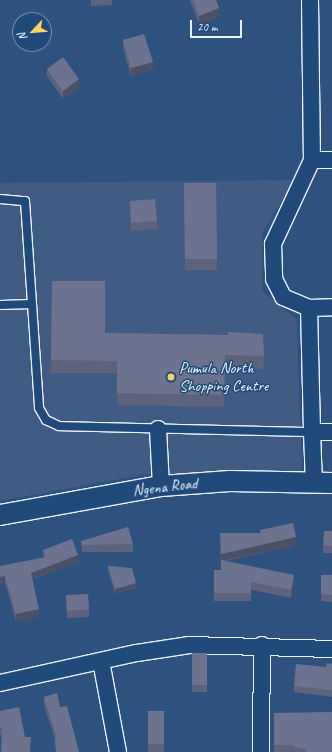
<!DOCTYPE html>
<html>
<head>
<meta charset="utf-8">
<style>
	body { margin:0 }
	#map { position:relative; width:332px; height:752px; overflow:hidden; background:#2e527e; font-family:Caveat,sans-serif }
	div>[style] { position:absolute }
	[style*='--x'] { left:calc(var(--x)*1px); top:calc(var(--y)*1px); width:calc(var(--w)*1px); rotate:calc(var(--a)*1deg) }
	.built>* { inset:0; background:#415c83 }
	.roads { filter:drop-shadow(1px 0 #e8f1f8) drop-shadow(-1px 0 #e8f1f8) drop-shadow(0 1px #e8f1f8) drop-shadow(0 -1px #e8f1f8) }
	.service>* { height:8px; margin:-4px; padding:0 4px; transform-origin:4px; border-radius:4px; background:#1f4a7a }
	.minor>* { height:16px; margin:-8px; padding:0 8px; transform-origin:8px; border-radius:8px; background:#1f4a7a }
	.tertiary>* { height:20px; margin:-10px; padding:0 10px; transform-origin:10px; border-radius:10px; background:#1f4a7a }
	.wall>* { inset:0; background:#5d637a }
	.shaded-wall>* { inset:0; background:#4c5063 }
	.building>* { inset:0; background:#6c738e }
	.dots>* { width:11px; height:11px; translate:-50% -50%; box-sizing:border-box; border:2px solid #1f4a7a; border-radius:50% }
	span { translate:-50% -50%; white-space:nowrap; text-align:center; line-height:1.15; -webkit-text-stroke:3px #1f4a7a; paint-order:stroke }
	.poi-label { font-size:16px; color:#e8f1f8 }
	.left { translate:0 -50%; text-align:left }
	.street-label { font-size:16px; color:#e8f1f8 }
	.north { position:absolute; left:12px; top:12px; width:40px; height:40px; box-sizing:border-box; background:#1f4a7a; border:1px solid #6f8dac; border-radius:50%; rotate:244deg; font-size:11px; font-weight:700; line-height:16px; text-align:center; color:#e8f1f8 }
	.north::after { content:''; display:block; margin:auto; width:14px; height:18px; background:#ffd166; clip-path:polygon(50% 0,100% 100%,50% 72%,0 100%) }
	.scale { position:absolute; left:190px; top:20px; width:52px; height:18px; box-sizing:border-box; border:2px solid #e8f1f8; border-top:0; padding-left:5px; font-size:12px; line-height:14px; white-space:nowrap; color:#e8f1f8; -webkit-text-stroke:3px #1f4a7a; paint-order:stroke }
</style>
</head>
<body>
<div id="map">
	<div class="built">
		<div style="clip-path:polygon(295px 180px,262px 233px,262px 291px,297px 320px,302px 471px,147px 474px,0 501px,0 183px)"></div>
	</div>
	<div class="roads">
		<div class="service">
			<div style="--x:0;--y:199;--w:25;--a:5"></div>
			<div style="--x:25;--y:201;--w:207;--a:86.1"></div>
			<div style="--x:39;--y:408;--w:14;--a:60"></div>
			<div style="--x:46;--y:420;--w:14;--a:25"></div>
			<div style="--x:59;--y:426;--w:253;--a:1.4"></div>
			<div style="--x:0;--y:305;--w:32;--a:-2"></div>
		</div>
		<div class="minor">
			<div style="--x:310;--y:0;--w:160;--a:89.3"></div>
			<div style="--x:312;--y:160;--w:93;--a:114.9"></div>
			<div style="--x:273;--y:244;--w:35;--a:88"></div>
			<div style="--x:274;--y:279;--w:20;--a:63"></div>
			<div style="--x:283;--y:297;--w:28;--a:23"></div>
			<div style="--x:309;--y:308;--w:23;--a:-2"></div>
			<div style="--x:312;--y:160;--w:20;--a:0"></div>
			<div style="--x:309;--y:308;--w:124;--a:88.6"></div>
			<div style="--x:312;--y:432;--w:20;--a:0"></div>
			<div style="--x:158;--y:429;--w:57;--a:87"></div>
			<div style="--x:312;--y:432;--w:51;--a:87.8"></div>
			<div style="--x:101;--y:661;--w:93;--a:79.4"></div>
			<div style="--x:0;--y:683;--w:140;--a:-12.4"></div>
			<div style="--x:137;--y:653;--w:53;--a:-8.7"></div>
			<div style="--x:189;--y:645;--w:143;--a:1.6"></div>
			<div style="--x:261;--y:752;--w:107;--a:-89.5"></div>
		</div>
		<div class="tertiary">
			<div style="--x:0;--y:515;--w:164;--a:-10.2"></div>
			<div style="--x:161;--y:486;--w:69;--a:-4.1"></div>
			<div style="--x:230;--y:481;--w:102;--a:1.1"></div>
		</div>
	</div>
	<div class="wall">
		<div style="clip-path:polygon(91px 0,112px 0,112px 5px,91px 6px)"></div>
		<div style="clip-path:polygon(190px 0,216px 0,219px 16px,199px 24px)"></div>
		<div style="clip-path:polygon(123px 40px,153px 69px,131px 76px,123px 48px)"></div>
		<div style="clip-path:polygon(47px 69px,79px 87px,63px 99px,47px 76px)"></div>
		<div style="clip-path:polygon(184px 183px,216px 183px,217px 270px,185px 270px)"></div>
		<div style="clip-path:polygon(130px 201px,157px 221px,157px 229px,131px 231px)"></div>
		<div style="clip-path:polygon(52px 281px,105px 333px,228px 335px,263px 334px,264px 369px,225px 367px,224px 407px,117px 405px,117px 373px,51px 373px)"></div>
		<div style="clip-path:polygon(260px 530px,296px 545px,225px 561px,294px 582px,291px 598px,251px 590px,251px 601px,214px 601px,214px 570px,221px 570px,220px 533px,260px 533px)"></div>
		<div style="clip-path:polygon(332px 531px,332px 553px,323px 553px,323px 545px)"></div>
		<div style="clip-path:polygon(81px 541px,133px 544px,133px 552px,82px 552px)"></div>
		<div style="clip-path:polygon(43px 550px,78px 562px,32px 579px,39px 616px,16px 621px,5px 582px,0 584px,0 566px,44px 558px,43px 556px)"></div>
		<div style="clip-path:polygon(108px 566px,136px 588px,115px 593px,108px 570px)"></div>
		<div style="clip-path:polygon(321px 575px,332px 575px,332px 602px,321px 601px)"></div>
		<div style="clip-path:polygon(66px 595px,89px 609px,89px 617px,67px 618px)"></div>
		<div style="clip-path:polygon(192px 653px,207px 653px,207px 692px,192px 692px)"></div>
		<div style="clip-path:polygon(332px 664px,332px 697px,294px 692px,294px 686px)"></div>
		<div style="clip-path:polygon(44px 697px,60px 707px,79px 752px,56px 752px,55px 739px,44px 705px)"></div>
		<div style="clip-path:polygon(0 711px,25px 737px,0 735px)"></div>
		<div style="clip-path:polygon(148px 711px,164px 711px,164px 752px,148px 752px)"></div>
		<div style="clip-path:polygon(274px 713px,332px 752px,274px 752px)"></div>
	</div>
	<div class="shaded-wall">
		<div style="clip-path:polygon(219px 8px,219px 16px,199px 24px,199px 16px)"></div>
		<div style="clip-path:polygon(153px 62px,153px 69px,131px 76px,131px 68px)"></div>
		<div style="clip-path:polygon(79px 79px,79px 87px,63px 99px,63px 91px)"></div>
		<div style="clip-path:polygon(296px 537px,296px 545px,221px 561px,221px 554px)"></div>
		<div style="clip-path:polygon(78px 555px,78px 562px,31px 579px,31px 573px)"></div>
		<div style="clip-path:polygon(294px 575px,294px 582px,291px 598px,291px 590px)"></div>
		<div style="clip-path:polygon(5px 576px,5px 582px,0 584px,0 577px)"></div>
		<div style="clip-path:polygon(136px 583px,136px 588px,115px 593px,115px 589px)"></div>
		<div style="clip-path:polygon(39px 609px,39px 616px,16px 621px,16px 614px)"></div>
	</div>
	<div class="building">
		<div style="clip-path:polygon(193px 0,216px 0,219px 8px,199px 16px)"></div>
		<div style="clip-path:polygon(144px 34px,153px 62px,131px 68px,123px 40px)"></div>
		<div style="clip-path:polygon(63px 57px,79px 79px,63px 91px,47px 69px)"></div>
		<div style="clip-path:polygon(184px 183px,216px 183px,217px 259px,185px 259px)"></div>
		<div style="clip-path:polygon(155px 199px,157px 221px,131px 223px,130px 201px)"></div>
		<div style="clip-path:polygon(52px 281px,105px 281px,105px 333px,228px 335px,228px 332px,263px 334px,264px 356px,225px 355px,224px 395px,117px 393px,117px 361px,51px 360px)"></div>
		<div style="clip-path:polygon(293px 523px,296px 537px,221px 554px,220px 533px,261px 533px,260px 530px)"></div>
		<div style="clip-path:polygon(128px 527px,133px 544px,82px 545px,81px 541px)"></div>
		<div style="clip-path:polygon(324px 531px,332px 531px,332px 546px,323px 545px)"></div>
		<div style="clip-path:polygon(72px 539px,78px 555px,31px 573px,39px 609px,16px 614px,5px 576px,0 577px,0 566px,46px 557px,43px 550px)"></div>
		<div style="clip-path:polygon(221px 560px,294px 575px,291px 590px,251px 582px,251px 593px,214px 593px,214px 570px,221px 570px)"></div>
		<div style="clip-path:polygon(108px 566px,132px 568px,136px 583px,115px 589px)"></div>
		<div style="clip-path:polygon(321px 575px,332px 575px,332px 595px,321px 594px)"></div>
		<div style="clip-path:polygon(88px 594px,89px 609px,67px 611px,66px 595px)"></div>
		<div style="clip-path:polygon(192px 653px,207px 653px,207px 685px,192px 685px)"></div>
		<div style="clip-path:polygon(327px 663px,332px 664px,332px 690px,294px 686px,296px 664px,326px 667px)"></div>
		<div style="clip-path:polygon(57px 693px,60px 707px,67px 706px,79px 752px,56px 752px,55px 738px,57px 738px,44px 697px)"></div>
		<div style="clip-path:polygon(19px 707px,25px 737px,31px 737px,30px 752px,1px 752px,2px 727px,0 727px,0 711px)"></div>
		<div style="clip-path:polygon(148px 711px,164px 711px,164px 744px,148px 744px)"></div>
		<div style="clip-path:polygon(332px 712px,332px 752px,306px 752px,306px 749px,294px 747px,294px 745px,274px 745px,274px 713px)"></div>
	</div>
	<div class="dots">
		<div style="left:171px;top:377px;background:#ffd166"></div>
	</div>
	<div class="poi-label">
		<span class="left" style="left:179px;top:377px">Pumula North<br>Shopping Centre</span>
	</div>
	<div class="street-label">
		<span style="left:165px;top:487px;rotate:-7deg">Ngena Road</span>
	</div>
	<div class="north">N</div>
	<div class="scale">20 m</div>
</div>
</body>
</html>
